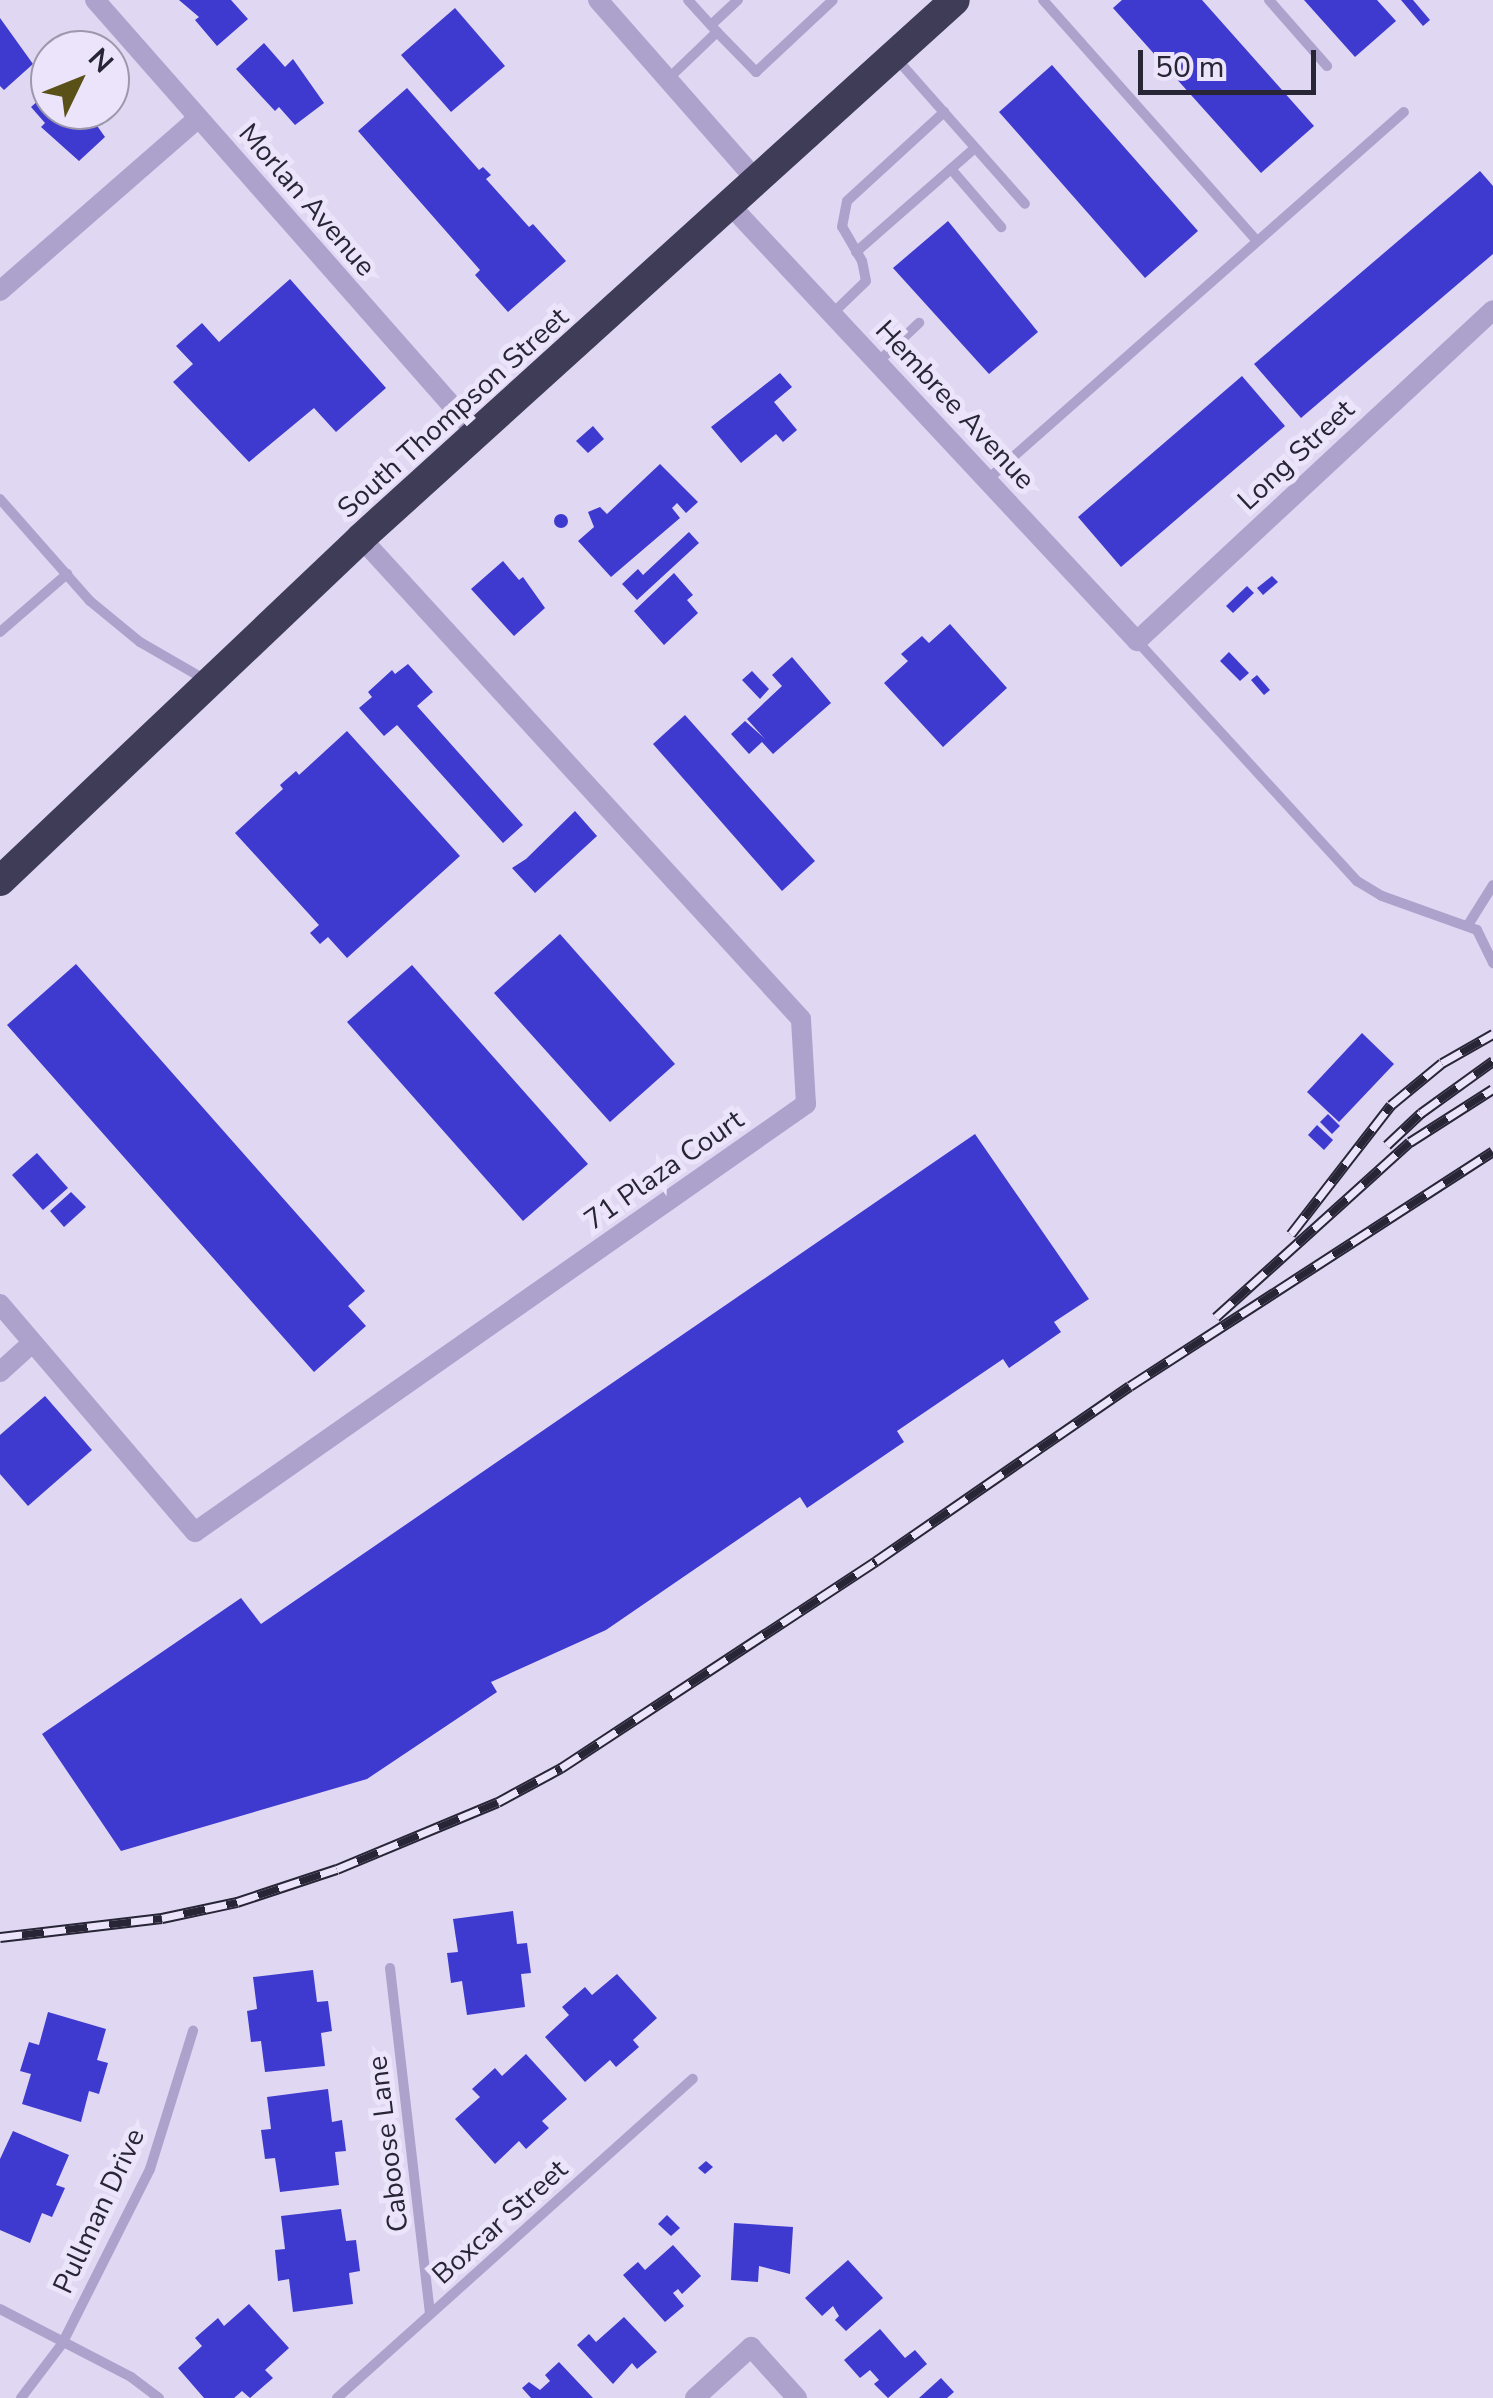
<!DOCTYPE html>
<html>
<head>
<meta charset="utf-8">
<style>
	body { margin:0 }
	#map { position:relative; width:1493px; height:2398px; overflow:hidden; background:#e0d7f3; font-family:"Nunito Sans",sans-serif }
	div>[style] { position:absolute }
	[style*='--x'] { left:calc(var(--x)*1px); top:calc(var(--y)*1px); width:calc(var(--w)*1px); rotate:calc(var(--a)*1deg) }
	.building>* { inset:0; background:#3e39cf }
	.round { border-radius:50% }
	.lane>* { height:10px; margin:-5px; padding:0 5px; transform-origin:5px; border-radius:5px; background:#ada2cc }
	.street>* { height:20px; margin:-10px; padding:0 10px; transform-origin:10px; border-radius:10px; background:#ada2cc }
	.highway>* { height:30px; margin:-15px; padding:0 15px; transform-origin:15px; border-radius:15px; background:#3e3c57 }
	.rail>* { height:11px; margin-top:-5.5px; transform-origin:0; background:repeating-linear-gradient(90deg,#ebe4fa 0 22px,#272536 0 44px); box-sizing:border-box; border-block:2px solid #272536 }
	span { translate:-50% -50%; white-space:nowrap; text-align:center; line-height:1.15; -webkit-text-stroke:10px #ebe4fa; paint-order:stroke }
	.street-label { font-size:28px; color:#272536 }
	.north { position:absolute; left:30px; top:30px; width:100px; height:100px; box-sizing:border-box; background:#ebe4fa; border:2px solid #9d98ac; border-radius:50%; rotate:47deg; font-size:28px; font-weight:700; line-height:40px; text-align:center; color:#272536 }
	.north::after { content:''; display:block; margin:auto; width:35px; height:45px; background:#5a5118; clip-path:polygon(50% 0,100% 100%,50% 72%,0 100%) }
	.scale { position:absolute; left:1138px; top:50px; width:178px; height:45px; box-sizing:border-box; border:5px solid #272536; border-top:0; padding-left:12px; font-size:30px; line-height:35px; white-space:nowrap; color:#272536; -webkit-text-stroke:8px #ebe4fa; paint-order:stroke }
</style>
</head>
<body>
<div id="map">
	<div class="building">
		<div style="clip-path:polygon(179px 0,231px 0,248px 19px,217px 46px,195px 20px,199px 17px)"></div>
		<div style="clip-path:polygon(1122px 0,1202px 0,1314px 126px,1261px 173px,1113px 8px)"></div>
		<div style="clip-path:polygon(1304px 0,1377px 0,1396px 21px,1355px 57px)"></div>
		<div style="clip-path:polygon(1401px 0,1413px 0,1430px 20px,1423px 26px)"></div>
		<div style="clip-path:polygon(455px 8px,505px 66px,451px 112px,401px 55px)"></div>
		<div style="clip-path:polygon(0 18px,33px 64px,4px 90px,0 86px)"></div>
		<div style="clip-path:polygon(264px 43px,285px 67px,293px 59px,324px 103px,295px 125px,279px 107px,275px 111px,236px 69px)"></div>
		<div style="clip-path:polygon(1052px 65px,1198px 231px,1145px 278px,999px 112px)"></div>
		<div style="clip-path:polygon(407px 88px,479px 170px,483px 167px,491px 175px,486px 179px,529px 227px,533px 224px,566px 261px,508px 312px,475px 275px,480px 270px,358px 131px)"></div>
		<div style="clip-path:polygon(50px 90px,50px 110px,86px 110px,105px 137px,79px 161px,41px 127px,45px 123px,31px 107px)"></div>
		<div style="clip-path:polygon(1480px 171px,1493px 186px,1493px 254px,1301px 418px,1254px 364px)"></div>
		<div style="clip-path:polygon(948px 221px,1038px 332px,989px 374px,893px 268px)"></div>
		<div style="clip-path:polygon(290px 279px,386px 388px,336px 432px,314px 408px,249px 462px,173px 382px,193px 364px,176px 346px,202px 323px,219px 342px)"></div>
		<div style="clip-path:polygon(780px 373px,792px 387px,774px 402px,797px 430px,783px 442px,776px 434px,741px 463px,711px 427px)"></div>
		<div style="clip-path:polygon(1242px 376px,1285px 426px,1121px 567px,1078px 517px)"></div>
		<div style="clip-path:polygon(593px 426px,604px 439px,588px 453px,576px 441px)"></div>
		<div style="clip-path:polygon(660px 464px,698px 502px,686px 513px,677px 503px,672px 508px,680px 518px,611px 577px,578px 541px,594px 527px,588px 512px,600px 507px,607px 514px)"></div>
		<div class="round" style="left:554px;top:514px;width:14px;height:14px"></div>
		<div style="clip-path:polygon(689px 532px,699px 543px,637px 600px,622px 584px,638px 569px,643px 575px)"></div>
		<div style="clip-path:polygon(503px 561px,519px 580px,523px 577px,545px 608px,514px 636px,471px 589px)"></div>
		<div style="clip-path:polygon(674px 573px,693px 595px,687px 600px,698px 613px,664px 645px,634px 611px)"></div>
		<div style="clip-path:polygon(1272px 576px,1278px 582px,1263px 595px,1257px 588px)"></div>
		<div style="clip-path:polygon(1247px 586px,1254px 593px,1233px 613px,1226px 606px)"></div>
		<div style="clip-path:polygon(950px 624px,1007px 688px,943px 747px,884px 683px,908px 661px,901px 654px,922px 636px,929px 643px)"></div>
		<div style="clip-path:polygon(1229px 652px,1249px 673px,1240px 681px,1220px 661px)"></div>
		<div style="clip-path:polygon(792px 657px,831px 703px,773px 754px,762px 742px,749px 754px,731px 734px,745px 721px,765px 739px,747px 719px,782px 686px,772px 675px)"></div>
		<div style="clip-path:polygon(408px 664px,433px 692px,417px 706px,523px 825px,503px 843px,397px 725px,384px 736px,359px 708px,372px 697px,368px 692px,392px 670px,395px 674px)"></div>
		<div style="clip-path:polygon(752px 671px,769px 689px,760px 699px,742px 680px)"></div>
		<div style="clip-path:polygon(1257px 675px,1270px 690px,1264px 695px,1251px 680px)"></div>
		<div style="clip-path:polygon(685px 715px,815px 861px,782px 891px,653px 744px)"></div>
		<div style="clip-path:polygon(347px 731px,460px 856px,347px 958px,328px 937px,320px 944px,310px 933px,319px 925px,235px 833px,283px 789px,280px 785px,296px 771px,299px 775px)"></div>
		<div style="clip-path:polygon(575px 811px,597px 836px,535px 893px,512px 868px,526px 859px)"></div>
		<div style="clip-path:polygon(560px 934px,675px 1064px,610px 1122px,494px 993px)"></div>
		<div style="clip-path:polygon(76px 964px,365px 1291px,348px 1306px,366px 1326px,314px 1372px,7px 1025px)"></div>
		<div style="clip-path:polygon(412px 965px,588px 1164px,523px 1221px,347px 1022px)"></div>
		<div style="clip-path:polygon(1362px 1033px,1394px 1064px,1339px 1122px,1307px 1092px)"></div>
		<div style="clip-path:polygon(1328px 1114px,1340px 1126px,1332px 1134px,1320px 1122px)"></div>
		<div style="clip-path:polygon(1317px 1125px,1333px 1140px,1324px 1150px,1308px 1135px)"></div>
		<div style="clip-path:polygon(975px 1134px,1089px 1299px,1054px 1322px,1061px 1332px,1009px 1368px,1003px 1359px,897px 1431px,904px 1442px,807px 1508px,800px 1497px,606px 1630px,491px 1682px,497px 1692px,367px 1779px,121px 1851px,42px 1734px,241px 1598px,261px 1624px)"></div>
		<div style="clip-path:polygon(37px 1153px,68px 1188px,43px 1210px,12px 1175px)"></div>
		<div style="clip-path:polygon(71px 1192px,86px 1207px,64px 1227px,50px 1211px)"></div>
		<div style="clip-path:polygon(45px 1396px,92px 1450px,28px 1506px,0 1474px,0 1435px)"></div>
		<div style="clip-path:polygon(513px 1911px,517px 1944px,527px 1943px,531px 1973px,521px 1974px,525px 2007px,467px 2015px,462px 1981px,451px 1983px,447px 1953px,458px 1952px,453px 1919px)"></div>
		<div style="clip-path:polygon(313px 1970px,317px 2002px,328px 2001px,332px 2031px,321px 2033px,325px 2066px,265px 2072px,261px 2041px,251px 2042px,247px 2011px,257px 2009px,253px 1977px)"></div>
		<div style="clip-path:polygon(617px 1974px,657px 2018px,633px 2040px,639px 2047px,616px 2067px,610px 2060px,585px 2082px,545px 2037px,569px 2015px,562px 2007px,585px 1987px,592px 1995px)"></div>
		<div style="clip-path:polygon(48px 2012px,106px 2029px,97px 2060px,108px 2063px,99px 2094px,89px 2091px,81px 2122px,22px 2104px,31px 2074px,20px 2071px,29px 2042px,39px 2045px)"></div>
		<div style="clip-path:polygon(526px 2054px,567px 2099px,542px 2121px,549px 2128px,526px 2149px,519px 2141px,495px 2164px,455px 2119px,480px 2097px,472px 2089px,495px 2068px,502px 2076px)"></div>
		<div style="clip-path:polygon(328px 2089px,332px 2122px,342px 2120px,346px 2151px,335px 2152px,339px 2185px,280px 2192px,275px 2158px,265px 2159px,261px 2130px,271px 2129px,267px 2097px)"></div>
		<div style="clip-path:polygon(13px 2131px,69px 2155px,56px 2185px,65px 2188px,52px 2217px,42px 2213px,30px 2243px,0 2230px,0 2159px)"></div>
		<div style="clip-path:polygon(706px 2161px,713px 2167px,705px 2174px,698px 2168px)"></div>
		<div style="clip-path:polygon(341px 2209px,346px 2241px,356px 2240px,360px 2271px,349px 2273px,353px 2304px,293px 2312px,289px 2279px,278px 2281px,275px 2250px,285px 2249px,281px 2216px)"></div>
		<div style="clip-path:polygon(667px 2215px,680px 2228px,671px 2236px,658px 2224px)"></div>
		<div style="clip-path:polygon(734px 2223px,793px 2227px,790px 2274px,759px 2266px,758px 2282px,731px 2280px)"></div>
		<div style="clip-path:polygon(673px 2245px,701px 2276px,682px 2294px,678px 2289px,673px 2293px,684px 2306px,665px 2322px,623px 2275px,638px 2262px,645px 2270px)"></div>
		<div style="clip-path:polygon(848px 2260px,883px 2298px,846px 2331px,835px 2320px,839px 2316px,833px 2306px,822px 2316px,805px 2298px)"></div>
		<div style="clip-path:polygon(249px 2304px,289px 2348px,265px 2370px,273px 2378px,250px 2398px,242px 2391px,234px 2398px,204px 2398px,178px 2368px,202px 2346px,195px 2338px,218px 2318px,224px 2326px)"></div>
		<div style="clip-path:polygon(624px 2317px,657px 2352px,637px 2369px,632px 2363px,613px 2384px,577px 2345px,589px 2334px,596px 2342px)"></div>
		<div style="clip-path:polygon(880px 2329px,905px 2358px,915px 2350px,927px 2364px,888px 2398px,874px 2384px,879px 2380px,870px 2370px,860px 2378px,844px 2360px)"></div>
		<div style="clip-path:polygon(559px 2362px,593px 2398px,531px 2398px,522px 2388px,529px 2382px,540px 2390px,550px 2381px,545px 2375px)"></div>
		<div style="clip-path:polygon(941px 2378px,954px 2392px,947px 2398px,919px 2398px)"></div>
	</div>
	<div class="lane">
		<div style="--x:1043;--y:0;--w:322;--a:48.4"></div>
		<div style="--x:1269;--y:0;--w:88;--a:48.7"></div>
		<div style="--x:711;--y:25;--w:37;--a:-43"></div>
		<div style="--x:717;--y:32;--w:56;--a:45.7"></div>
		<div style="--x:756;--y:72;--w:105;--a:-43.1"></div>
		<div style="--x:895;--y:57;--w:196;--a:48.5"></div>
		<div style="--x:668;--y:79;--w:68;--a:-43.8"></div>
		<div style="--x:717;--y:32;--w:43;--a:-132.2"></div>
		<div style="--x:951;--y:169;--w:77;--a:49.2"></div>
		<div style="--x:856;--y:252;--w:158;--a:-41.2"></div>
		<div style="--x:832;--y:314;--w:47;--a:-44.1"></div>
		<div style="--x:866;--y:281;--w:20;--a:-101"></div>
		<div style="--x:862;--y:261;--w:39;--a:-120"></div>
		<div style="--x:842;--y:227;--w:26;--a:-79"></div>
		<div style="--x:847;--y:201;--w:132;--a:-42.5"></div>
		<div style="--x:878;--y:362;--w:57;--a:-43.6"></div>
		<div style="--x:987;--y:480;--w:556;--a:-41.43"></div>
		<div style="--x:0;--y:499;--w:136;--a:48.6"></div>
		<div style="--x:90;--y:601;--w:65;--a:39.4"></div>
		<div style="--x:140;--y:642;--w:74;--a:30"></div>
		<div style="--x:0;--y:632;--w:89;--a:-40.9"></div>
		<div style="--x:1137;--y:641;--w:326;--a:47.5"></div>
		<div style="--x:1357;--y:881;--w:29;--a:31"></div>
		<div style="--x:1382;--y:896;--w:101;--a:19.7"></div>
		<div style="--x:1477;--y:930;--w:37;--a:64"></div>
		<div style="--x:1468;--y:925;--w:47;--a:-58"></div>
		<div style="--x:390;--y:1968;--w:348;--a:83.4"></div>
		<div style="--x:0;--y:2309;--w:148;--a:27.4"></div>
		<div style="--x:131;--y:2377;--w:35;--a:37"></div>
		<div style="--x:21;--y:2398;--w:68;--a:-52.8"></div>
		<div style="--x:62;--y:2344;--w:196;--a:-63.3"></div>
		<div style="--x:150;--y:2169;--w:145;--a:-72.7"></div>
		<div style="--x:337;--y:2398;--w:478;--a:-41.9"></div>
	</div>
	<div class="street">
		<div style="--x:95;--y:0;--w:580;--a:48.64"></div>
		<div style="--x:598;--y:0;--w:242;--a:48.7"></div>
		<div style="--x:732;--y:207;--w:594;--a:46.98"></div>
		<div style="--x:1137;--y:641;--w:486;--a:-42.9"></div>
		<div style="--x:0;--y:291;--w:263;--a:-41.1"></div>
		<div style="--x:0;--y:1304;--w:300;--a:49.5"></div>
		<div style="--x:195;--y:1532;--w:746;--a:-35.01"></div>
		<div style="--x:806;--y:1104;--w:85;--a:-93.4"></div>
		<div style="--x:801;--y:1019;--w:652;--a:-132.45"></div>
		<div style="--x:0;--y:1372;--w:43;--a:-42.2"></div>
		<div style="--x:695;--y:2398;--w:76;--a:-42.3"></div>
		<div style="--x:751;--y:2347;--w:69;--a:48"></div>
	</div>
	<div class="highway">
		<div style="--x:0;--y:881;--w:498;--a:-43.5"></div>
		<div style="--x:361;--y:538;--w:801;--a:-42.17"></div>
	</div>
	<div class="rail">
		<div style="--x:1387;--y:1145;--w:47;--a:-43.3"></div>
		<div style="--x:1421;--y:1113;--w:89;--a:-35.8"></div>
		<div style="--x:1291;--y:1234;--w:163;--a:-52.2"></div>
		<div style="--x:1391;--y:1105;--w:66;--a:-39.5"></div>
		<div style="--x:1442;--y:1063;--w:59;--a:-29.6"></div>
		<div style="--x:1216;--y:1317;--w:261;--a:-42.1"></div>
		<div style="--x:1410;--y:1142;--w:98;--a:-32.6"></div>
		<div style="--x:0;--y:1937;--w:163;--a:-6.7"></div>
		<div style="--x:162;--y:1918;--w:77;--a:-12"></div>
		<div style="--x:237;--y:1902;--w:105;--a:-18.3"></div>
		<div style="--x:337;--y:1869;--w:174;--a:-22.6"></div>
		<div style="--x:498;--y:1802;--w:72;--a:-28.4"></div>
		<div style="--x:561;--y:1768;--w:377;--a:-33.3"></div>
		<div style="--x:876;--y:1561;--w:308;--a:-34.6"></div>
		<div style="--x:1130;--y:1386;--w:432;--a:-32.9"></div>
	</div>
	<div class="street-label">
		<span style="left:307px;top:200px;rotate:49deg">Morlan Avenue</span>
		<span style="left:955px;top:405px;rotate:47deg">Hembree Avenue</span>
		<span style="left:453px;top:413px;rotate:-42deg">South Thompson Street</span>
		<span style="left:1296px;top:455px;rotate:-43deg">Long Street</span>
		<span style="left:664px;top:1170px;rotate:-35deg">71 Plaza Court</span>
		<span style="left:388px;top:2144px;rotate:-97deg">Caboose Lane</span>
		<span style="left:99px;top:2211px;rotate:-65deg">Pullman Drive</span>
		<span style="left:500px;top:2222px;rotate:-42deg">Boxcar Street</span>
	</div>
	<div class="north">N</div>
	<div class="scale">50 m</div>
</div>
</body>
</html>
